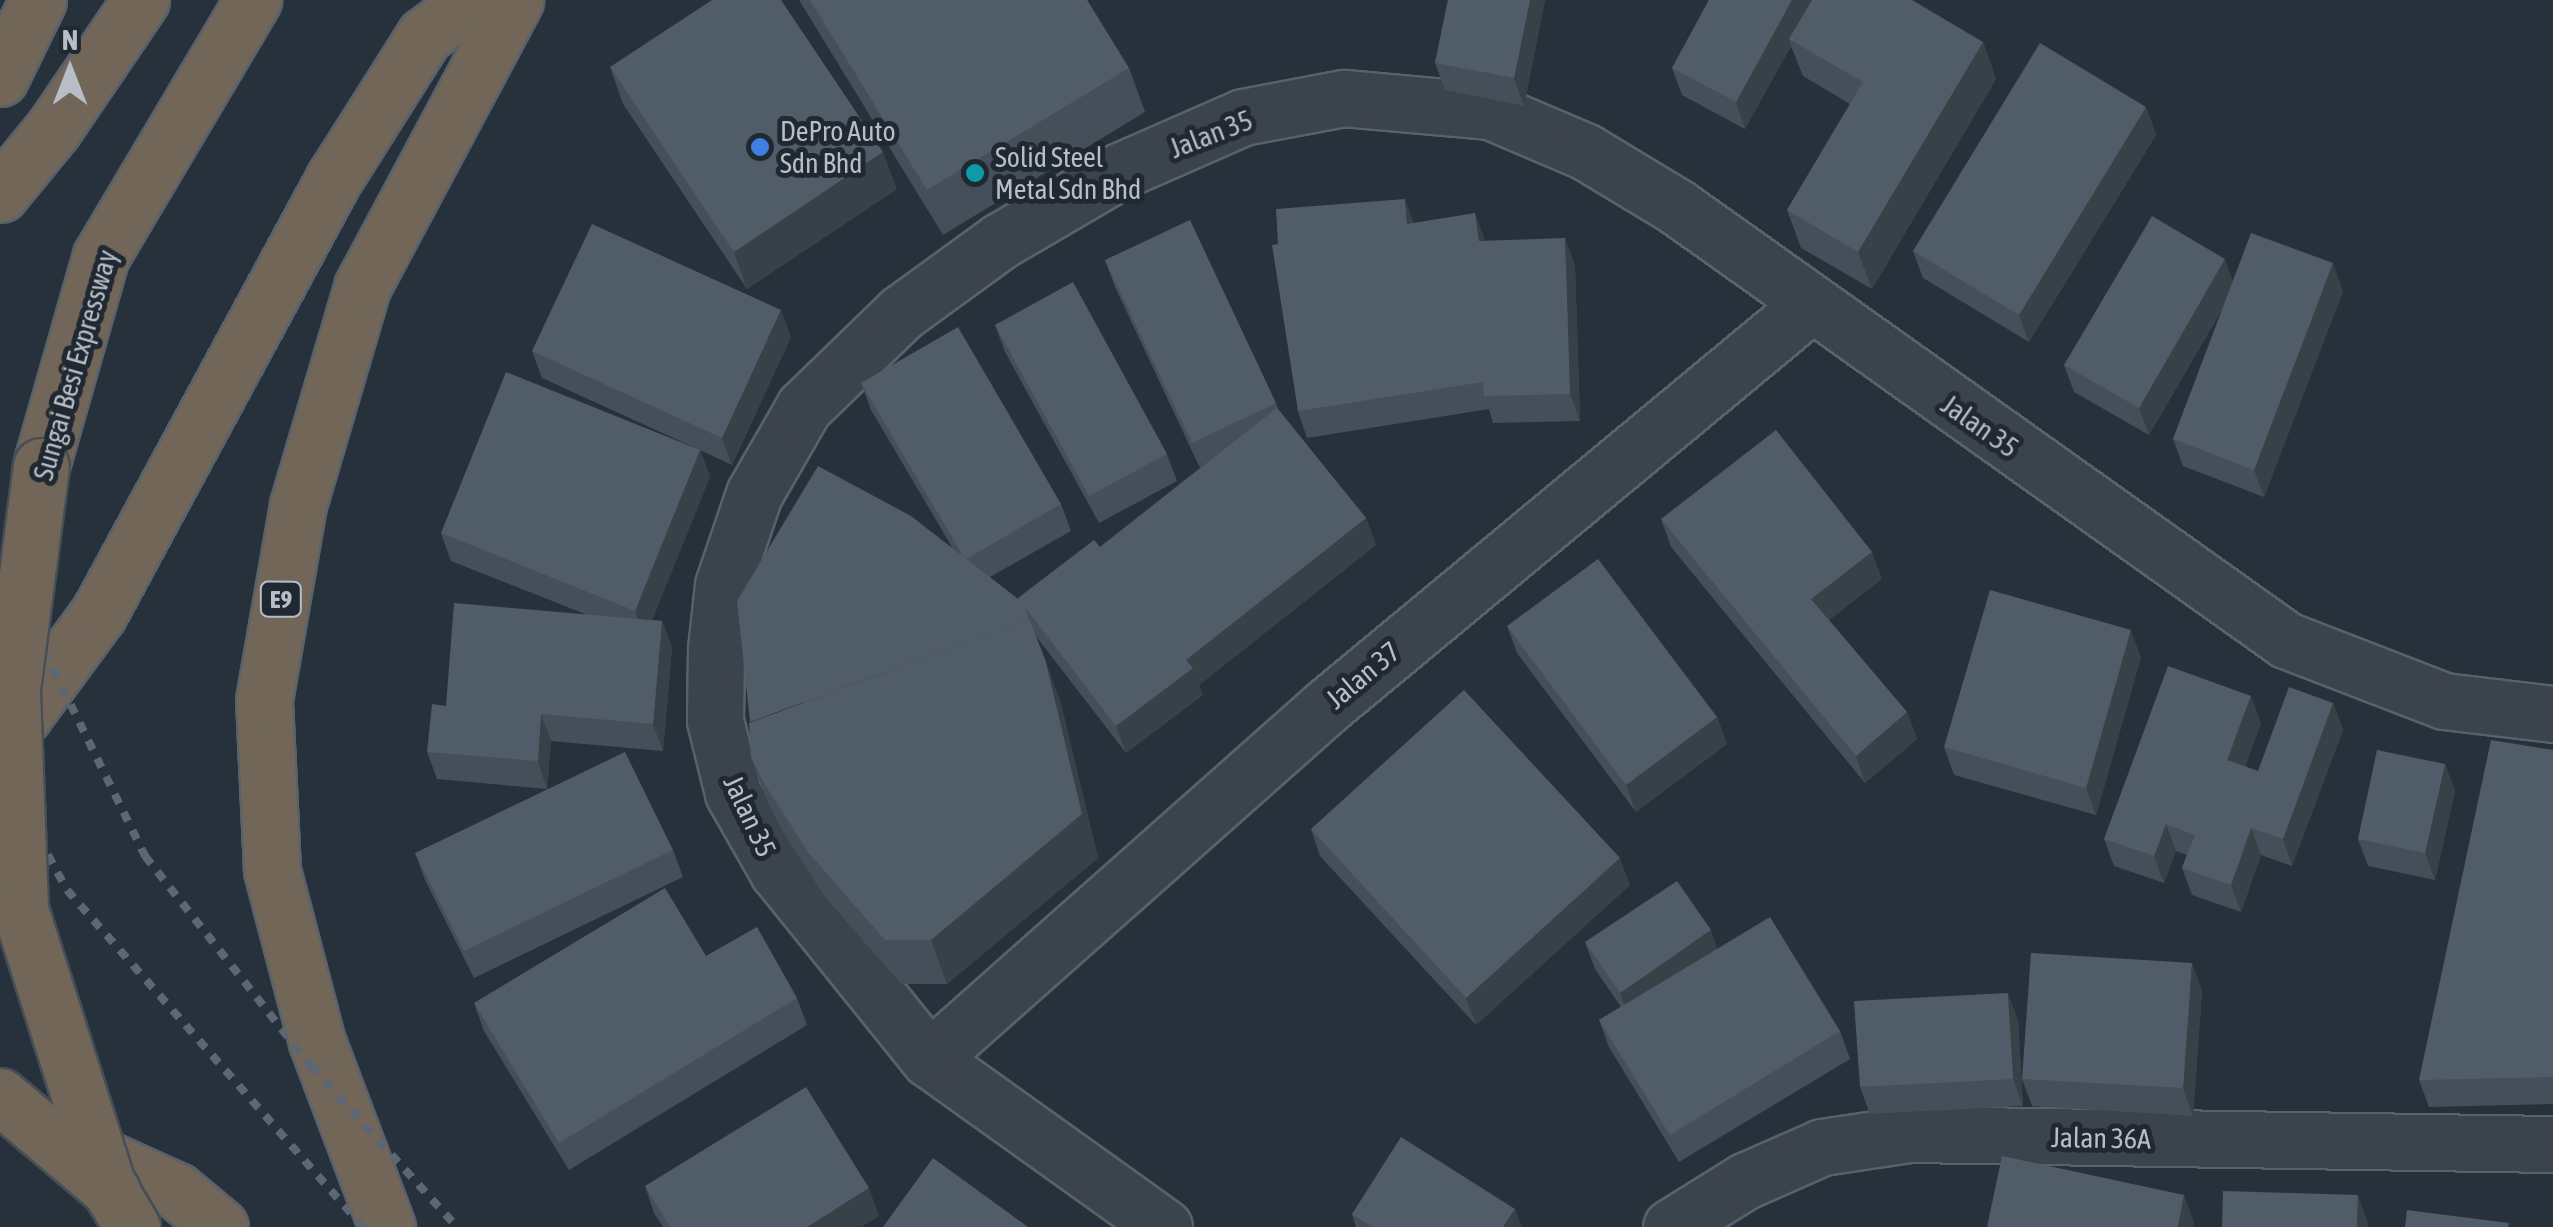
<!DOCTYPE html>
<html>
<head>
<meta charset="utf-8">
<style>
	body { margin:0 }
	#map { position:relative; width:2553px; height:1227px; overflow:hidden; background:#27313c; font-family:"Asap Condensed",sans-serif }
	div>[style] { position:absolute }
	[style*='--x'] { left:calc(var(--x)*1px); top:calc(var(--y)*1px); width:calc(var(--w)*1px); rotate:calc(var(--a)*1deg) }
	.roads { filter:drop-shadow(2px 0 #59616a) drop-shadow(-2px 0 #59616a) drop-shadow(0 2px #59616a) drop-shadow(0 -2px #59616a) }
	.minor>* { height:55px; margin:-27.5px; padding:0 27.5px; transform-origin:27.5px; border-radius:27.5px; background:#3b434c }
	.motorway>* { height:55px; margin:-27.5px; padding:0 27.5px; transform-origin:27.5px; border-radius:27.5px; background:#716658 }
	.rail>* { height:8px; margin-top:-4px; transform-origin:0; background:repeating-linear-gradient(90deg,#5d6773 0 10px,transparent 0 20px) }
	.bridges { filter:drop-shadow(2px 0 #464e57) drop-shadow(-2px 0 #464e57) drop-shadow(0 2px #464e57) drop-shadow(0 -2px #464e57) }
	.motorway-bridge>* { height:55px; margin:-27.5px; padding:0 27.5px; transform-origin:27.5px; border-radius:27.5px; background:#716658 }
	.wall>* { inset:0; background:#454f59 }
	.shaded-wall>* { inset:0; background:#384048 }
	.building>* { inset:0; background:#505c67 }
	.dots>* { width:28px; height:28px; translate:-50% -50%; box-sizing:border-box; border:5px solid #202831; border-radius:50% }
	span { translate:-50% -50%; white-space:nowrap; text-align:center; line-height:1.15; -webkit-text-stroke:10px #202831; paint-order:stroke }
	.shield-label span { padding:2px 8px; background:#202831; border:2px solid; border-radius:8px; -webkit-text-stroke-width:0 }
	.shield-label { font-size:25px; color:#b7bec7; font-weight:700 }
	.poi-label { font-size:28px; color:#b7bec7 }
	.left { translate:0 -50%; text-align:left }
	.street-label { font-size:28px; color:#b7bec7 }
	.north { position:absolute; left:20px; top:20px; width:100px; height:100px; -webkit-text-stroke:8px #202831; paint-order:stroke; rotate:0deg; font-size:28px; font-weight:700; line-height:40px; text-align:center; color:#b7bec7 }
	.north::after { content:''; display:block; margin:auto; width:35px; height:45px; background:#b7bec7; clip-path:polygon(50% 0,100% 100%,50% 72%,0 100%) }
</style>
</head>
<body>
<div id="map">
	<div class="roads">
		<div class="minor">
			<div style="--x:929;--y:1059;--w:533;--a:-41.58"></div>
			<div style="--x:1328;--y:705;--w:625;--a:-39.68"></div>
			<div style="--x:1164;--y:1227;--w:289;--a:-144.4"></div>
			<div style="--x:929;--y:1059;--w:240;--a:-128.9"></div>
			<div style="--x:778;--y:872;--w:91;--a:-119.7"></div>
			<div style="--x:733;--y:793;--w:75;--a:-103.9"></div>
			<div style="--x:715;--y:720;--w:71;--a:-89.2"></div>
			<div style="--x:716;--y:649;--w:64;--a:-83.8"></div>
			<div style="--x:723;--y:585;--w:96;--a:-71.2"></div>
			<div style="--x:754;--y:494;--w:100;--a:-60.1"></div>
			<div style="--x:804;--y:407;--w:135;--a:-44.1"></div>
			<div style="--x:901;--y:313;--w:122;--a:-36"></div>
			<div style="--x:1000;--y:241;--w:139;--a:-30.3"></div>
			<div style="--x:1120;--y:171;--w:134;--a:-23.7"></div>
			<div style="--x:1243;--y:117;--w:103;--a:-10.7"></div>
			<div style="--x:1344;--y:98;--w:147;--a:5.1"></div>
			<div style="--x:1490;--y:111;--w:104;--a:23.1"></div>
			<div style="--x:1586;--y:152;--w:106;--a:31.1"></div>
			<div style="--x:1677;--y:207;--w:747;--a:35.41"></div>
			<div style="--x:2286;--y:640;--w:169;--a:21.1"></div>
			<div style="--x:2444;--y:701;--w:110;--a:6.8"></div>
			<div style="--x:1671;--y:1227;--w:87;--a:-31.9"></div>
			<div style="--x:1745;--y:1181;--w:84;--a:-23.8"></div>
			<div style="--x:1822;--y:1147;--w:88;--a:-8.5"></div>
			<div style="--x:1909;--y:1134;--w:644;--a:0.89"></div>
		</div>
		<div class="motorway">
			<div style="--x:0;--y:78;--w:87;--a:-64"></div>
			<div style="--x:0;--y:194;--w:85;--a:-50.7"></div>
			<div style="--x:54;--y:128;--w:155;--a:-55.8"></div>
			<div style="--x:41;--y:466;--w:218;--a:-74.1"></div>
			<div style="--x:101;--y:256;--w:298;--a:-59.3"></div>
			<div style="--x:0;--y:736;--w:32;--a:-41"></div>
			<div style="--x:24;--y:715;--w:127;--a:-53.7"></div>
			<div style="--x:99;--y:613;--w:496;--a:-61.6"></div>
			<div style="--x:335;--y:177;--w:167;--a:-57.7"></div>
			<div style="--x:424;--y:36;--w:60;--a:-36.9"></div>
			<div style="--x:64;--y:1140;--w:124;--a:24.3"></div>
			<div style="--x:177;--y:1191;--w:56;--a:39.9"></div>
			<div style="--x:387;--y:1227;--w:198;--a:-110.7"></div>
			<div style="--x:317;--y:1042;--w:178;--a:-104.7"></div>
			<div style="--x:272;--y:870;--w:170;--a:-92.7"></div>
			<div style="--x:264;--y:700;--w:198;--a:-80.1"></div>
			<div style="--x:298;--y:505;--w:227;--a:-73.6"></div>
			<div style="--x:362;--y:287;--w:325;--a:-61.9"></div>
		</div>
	</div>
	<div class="rail">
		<div style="--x:0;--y:561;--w:329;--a:63.8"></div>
		<div style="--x:145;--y:856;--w:268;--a:51.7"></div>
		<div style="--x:311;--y:1066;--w:217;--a:47.8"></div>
		<div style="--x:0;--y:767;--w:140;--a:61.4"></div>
		<div style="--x:67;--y:890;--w:449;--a:48.7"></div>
	</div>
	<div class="bridges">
		<div class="motorway-bridge">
			<div style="--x:41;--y:466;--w:226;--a:97.4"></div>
			<div style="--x:12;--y:690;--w:219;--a:87.9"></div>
			<div style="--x:20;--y:909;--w:291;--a:72.4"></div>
			<div style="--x:108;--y:1186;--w:48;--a:59.7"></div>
			<div style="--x:0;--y:1096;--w:147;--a:40.3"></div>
		</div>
	</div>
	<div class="wall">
		<div style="clip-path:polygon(799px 0,1087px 0,1129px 68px,1145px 112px,943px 235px)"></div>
		<div style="clip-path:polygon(1448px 0,1545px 0,1524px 106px,1445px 90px,1435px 63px)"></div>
		<div style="clip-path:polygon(1709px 0,1983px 42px,1996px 79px,1872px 289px,1801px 248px,1787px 210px,1850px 104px,1803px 76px,1791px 46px,1745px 129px,1682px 95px,1672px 68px)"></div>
		<div style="clip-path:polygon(610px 67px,897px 189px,747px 289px,623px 104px)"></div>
		<div style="clip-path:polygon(2146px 107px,2156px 135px,2029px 342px,1923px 278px,1913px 251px)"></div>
		<div style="clip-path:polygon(1413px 223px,1575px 265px,1580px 421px,1493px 423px,1489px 409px,1307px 438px,1298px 411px,1278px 244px)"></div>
		<div style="clip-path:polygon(1105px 260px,1276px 403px,1278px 409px,1366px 518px,1376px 545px,1199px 685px,1203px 695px,1126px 753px,1035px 635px,1061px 704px,1098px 858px,947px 984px,901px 984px,824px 896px,780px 827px,767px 801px,751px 757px,952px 547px,871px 410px,861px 383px,1061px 504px,1071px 531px,990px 577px,1018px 599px,1100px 547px,1200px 468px,1115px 287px)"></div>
		<div style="clip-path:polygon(2233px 281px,2343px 291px,2264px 497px,2183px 466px,2173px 439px,2224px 306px,2149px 435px,2074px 392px,2064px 365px)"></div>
		<div style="clip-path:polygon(995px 325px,1167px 454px,1177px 481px,1099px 523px,1005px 352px)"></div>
		<div style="clip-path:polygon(791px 337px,732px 465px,700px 450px,710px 477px,652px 620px,662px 621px,672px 648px,663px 751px,551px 741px,547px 789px,437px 779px,427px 752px,446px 706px,585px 614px,451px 561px,441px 533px,693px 447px,542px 378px,532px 351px)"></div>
		<div style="clip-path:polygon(1661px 519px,1882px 579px,1829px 620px,1907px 712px,1917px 739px,1865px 783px,1671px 547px)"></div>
		<div style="clip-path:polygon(1507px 626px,1717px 717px,1727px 744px,1636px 812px,1517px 653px)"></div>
		<div style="clip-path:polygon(2141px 657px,2096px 815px,1954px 775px,1944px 747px)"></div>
		<div style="clip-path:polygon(2333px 703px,2343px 730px,2292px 866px,2261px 855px,2241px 912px,2192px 895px,2182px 868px,2187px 855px,2176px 851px,2164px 883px,2114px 866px,2104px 839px,2261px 723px,2245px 767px,2258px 771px)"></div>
		<div style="clip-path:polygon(2553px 750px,2553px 1104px,2429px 1107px,2419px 1080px)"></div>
		<div style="clip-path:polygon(2445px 764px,2455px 791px,2435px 880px,2368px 866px,2358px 839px)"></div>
		<div style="clip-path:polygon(1311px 829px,1630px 885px,1476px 1025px,1320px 856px)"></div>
		<div style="clip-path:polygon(673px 850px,683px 877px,474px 978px,425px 880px,415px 853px)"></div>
		<div style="clip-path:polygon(1585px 942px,1717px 949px,1840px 1031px,1850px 1059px,1679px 1162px,1609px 1047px,1599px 1020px,1621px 1007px,1595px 969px)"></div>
		<div style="clip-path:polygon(706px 956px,797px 998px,807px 1025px,569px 1170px,484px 1031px,474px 1003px)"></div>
		<div style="clip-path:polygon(2202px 990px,2193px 1116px,2032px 1106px,2022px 1079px)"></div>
		<div style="clip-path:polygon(2018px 1020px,2023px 1106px,1870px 1114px,1860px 1087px)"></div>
		<div style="clip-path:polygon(645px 1186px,879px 1216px,861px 1227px,663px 1227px,654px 1213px)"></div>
		<div style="clip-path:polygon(1352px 1214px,1522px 1227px,1356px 1227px)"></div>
	</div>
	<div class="shaded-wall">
		<div style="clip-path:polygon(1530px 0,1545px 0,1524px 106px,1514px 78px)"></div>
		<div style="clip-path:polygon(1792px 0,1817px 0,1789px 39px,1791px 46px,1745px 129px,1736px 102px)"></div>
		<div style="clip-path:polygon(1983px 42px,1996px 79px,1872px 289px,1858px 252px)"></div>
		<div style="clip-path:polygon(2146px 107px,2156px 135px,2029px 342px,2019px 315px)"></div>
		<div style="clip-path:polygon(883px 152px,897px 189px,747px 289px,734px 252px)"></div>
		<div style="clip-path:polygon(1405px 199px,1415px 226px,1407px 224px)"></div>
		<div style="clip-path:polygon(1475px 213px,1485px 240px,1479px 241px)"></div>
		<div style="clip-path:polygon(1565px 238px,1575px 265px,1580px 421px,1570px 394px)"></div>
		<div style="clip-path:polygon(2225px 259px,2235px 286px,2149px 435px,2139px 408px)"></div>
		<div style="clip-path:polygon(2333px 263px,2343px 291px,2264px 497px,2254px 470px)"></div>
		<div style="clip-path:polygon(781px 310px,791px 337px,732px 465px,722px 438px)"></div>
		<div style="clip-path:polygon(700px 450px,710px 477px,645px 638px,635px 611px)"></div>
		<div style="clip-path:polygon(1366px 518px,1376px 545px,1199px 685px,1203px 695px,1126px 753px,1116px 726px,1186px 660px)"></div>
		<div style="clip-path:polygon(1872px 552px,1882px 579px,1821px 626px,1811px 599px)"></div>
		<div style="clip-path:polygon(662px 621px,672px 648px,663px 751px,653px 724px)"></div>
		<div style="clip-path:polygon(2131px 630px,2141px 657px,2096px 815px,2086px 788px)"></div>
		<div style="clip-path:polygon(1045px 659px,1061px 704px,1098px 858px,947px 984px,931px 940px)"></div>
		<div style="clip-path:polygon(2251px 696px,2261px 723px,2237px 787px,2227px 760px)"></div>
		<div style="clip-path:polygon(2333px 703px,2343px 730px,2292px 866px,2283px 839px)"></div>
		<div style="clip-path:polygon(1907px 712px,1917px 739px,1865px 783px,1856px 756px)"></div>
		<div style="clip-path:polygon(541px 714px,551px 741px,547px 789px,538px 761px)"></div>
		<div style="clip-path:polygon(1717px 717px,1727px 744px,1636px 812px,1626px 785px)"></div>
		<div style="clip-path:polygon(2445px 764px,2455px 791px,2435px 880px,2425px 853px)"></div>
		<div style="clip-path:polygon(2166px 824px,2176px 851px,2164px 883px,2154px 856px)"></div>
		<div style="clip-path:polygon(2251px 828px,2261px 855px,2241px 912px,2231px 885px)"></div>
		<div style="clip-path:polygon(1620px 858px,1630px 885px,1476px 1025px,1466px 998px)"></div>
		<div style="clip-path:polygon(1711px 930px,1720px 957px,1630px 1020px,1620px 993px)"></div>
		<div style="clip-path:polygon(2192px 963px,2202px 990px,2193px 1116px,2183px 1088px)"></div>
		<div style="clip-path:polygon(2008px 993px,2018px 1020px,2023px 1106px,2013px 1079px)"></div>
		<div style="clip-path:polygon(869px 1188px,879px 1216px,861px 1227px,807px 1227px)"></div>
		<div style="clip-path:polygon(2184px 1195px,2194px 1222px,2193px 1227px,2178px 1227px)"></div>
		<div style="clip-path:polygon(2358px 1195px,2368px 1222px,2368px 1227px,2357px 1227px)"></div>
		<div style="clip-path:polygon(1515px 1209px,1522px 1227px,1503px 1227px)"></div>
	</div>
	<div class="building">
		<div style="clip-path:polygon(712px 0,781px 0,883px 152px,734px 252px,610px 67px)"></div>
		<div style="clip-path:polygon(810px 0,1087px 0,1129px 68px,927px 190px)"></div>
		<div style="clip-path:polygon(1448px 0,1530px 0,1514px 78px,1435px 63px)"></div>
		<div style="clip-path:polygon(1709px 0,1792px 0,1736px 102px,1672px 68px)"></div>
		<div style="clip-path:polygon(1812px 0,1912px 0,1983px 42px,1858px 252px,1787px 210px,1863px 82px,1789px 39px)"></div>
		<div style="clip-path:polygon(2040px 43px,2146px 107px,2019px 315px,1913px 251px)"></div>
		<div style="clip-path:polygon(1405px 199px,1407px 224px,1475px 213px,1479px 241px,1565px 238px,1570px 394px,1484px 396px,1483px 382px,1298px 411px,1272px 245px,1278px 244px,1276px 209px)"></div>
		<div style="clip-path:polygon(2152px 216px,2225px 259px,2139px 408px,2064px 365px)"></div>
		<div style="clip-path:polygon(1190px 220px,1276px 403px,1192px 443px,1105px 260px)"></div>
		<div style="clip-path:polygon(592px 224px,781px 310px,722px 438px,532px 351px)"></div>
		<div style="clip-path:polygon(2251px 233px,2333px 263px,2254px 470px,2173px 439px)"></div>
		<div style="clip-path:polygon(1073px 282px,1167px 454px,1089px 496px,995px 325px)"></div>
		<div style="clip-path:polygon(958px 327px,1061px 504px,966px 559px,963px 556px,861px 383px)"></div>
		<div style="clip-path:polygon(506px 372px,700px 450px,635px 611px,441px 533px)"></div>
		<div style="clip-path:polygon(1277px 408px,1366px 518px,1186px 660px,1193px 668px,1116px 726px,1018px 598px,1094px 540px,1100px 547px)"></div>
		<div style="clip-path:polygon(1776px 430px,1872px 552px,1811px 599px,1907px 712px,1856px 756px,1661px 519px)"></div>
		<div style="clip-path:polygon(818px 466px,911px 516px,1023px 603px,1029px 619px,750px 722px,737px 601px)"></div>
		<div style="clip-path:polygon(1598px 559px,1717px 717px,1626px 785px,1507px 626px)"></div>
		<div style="clip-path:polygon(1990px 590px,2131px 630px,2086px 788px,1944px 747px)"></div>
		<div style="clip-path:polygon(454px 603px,662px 621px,653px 724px,541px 714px,538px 761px,427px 752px,432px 704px,446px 706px)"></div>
		<div style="clip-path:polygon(1029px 619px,1045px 659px,1082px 814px,931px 940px,885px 940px,808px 852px,764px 783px,751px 757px,749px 723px)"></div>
		<div style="clip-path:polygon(2168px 666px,2251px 696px,2227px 760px,2258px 771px,2289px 687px,2333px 703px,2283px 839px,2251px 828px,2231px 885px,2182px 868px,2195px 835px,2166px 824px,2154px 856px,2104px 839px)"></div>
		<div style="clip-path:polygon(1464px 690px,1620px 858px,1466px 998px,1311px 829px)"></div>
		<div style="clip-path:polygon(2491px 740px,2553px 750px,2553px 1077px,2419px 1080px)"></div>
		<div style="clip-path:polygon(2377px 750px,2445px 764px,2425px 853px,2358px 839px)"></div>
		<div style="clip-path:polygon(625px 752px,673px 850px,464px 951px,415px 853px)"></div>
		<div style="clip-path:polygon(1677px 881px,1711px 930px,1620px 993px,1585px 942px)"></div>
		<div style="clip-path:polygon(665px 888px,706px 956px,757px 927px,797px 998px,559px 1143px,474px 1003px)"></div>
		<div style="clip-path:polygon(1770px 917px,1840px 1031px,1670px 1135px,1599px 1020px)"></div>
		<div style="clip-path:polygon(2031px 953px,2192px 963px,2183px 1088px,2022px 1079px)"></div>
		<div style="clip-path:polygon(2008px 993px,2013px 1079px,1860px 1087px,1854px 1001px)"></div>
		<div style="clip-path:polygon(806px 1087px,869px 1188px,807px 1227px,670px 1227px,645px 1186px)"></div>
		<div style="clip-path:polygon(1401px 1137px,1515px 1209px,1503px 1227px,1372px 1227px,1352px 1214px)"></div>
		<div style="clip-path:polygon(2002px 1156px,2184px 1195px,2178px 1227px,1987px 1227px)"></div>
		<div style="clip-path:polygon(933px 1158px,1028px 1227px,883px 1227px)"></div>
		<div style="clip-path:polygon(2223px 1191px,2358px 1195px,2357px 1227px,2222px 1227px)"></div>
		<div style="clip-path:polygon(2407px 1210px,2509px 1223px,2508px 1227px,2405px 1227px)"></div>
	</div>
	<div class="dots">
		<div style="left:760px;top:147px;background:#3f7fe0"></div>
		<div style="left:975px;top:173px;background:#0f9aa8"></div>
	</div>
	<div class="shield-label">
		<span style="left:281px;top:599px">E9</span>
	</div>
	<div class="poi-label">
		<span class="left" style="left:780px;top:147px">DePro Auto<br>Sdn Bhd</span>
		<span class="left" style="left:995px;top:173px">Solid Steel<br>Metal Sdn Bhd</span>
	</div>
	<div class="street-label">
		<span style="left:1211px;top:134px;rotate:-21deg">Jalan 35</span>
		<span style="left:75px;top:365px;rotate:-74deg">Sungai Besi Expressway</span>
		<span style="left:1980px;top:426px;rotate:35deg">Jalan 35</span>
		<span style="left:1363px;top:675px;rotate:-40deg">Jalan 37</span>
		<span style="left:750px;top:816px;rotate:65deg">Jalan 35</span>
		<span style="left:2101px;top:1138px;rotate:1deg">Jalan 36A</span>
	</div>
	<div class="north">N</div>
</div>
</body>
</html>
